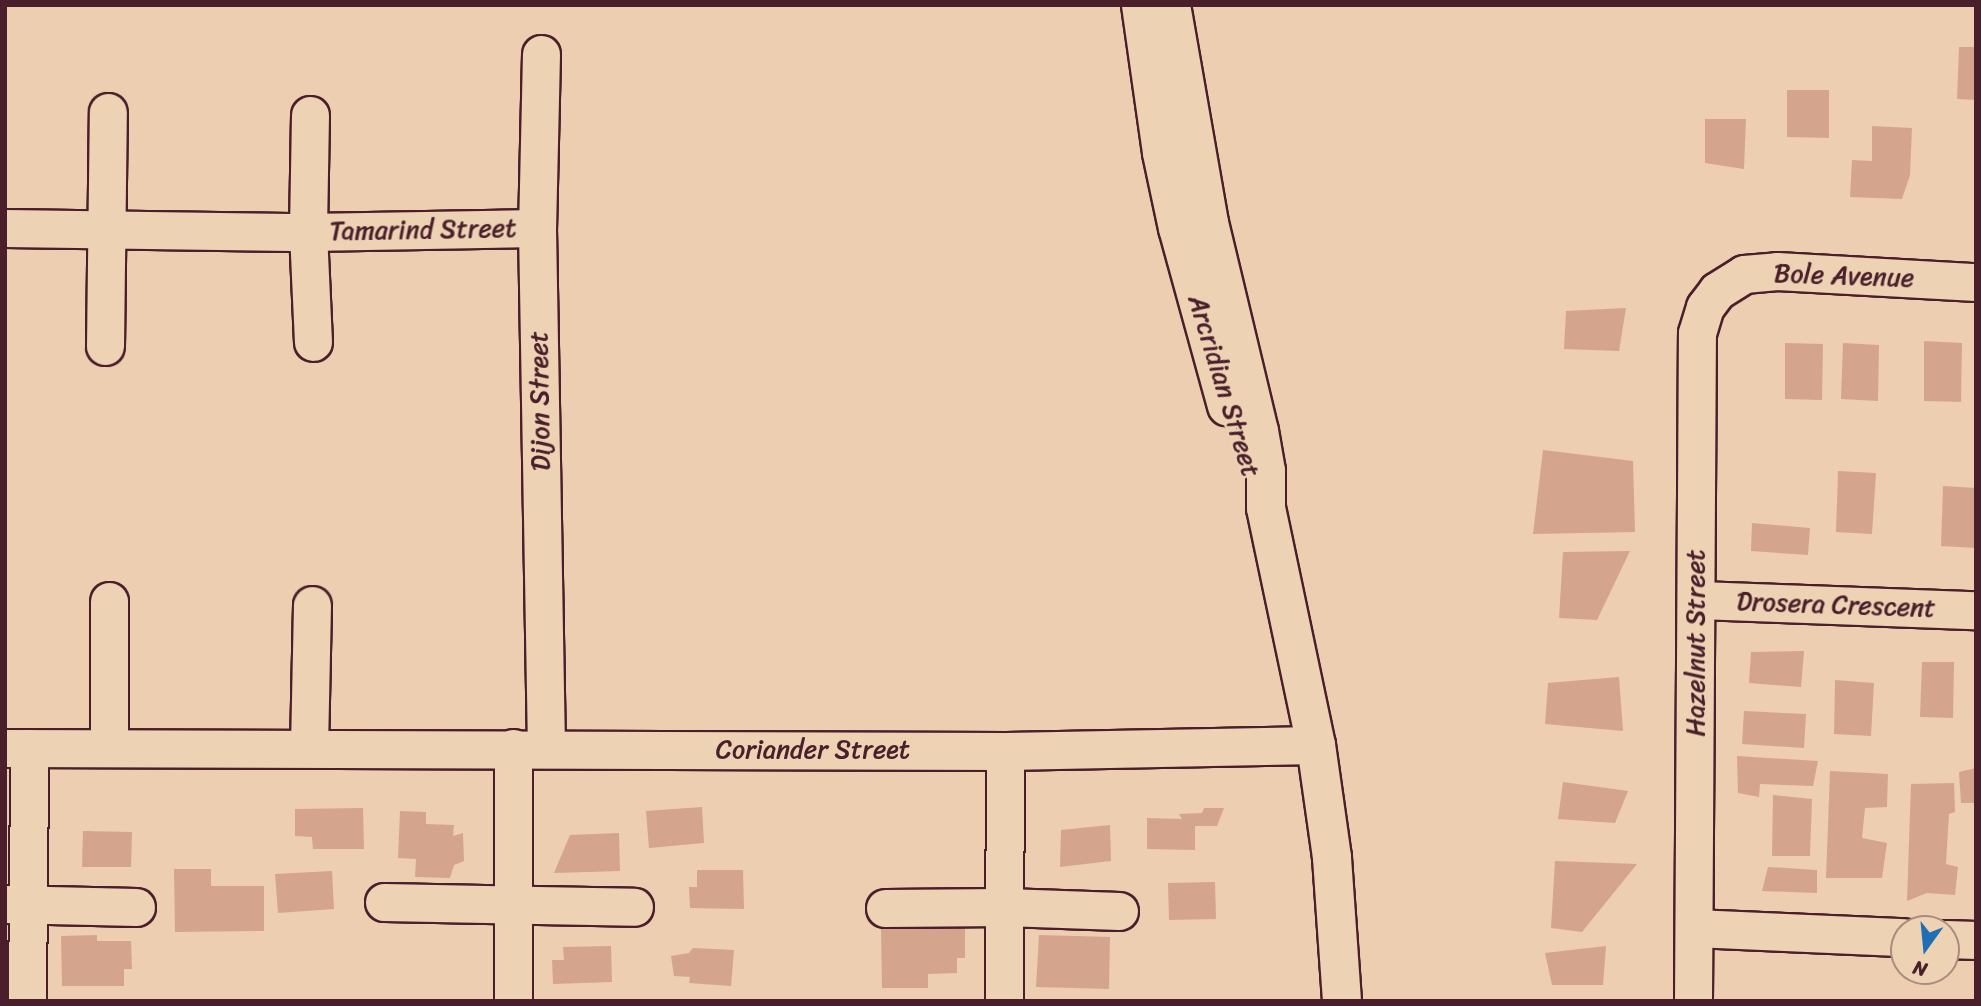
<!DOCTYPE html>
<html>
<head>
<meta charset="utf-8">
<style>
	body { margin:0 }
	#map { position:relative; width:1981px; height:1006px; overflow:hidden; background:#edceb0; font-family:Sriracha,sans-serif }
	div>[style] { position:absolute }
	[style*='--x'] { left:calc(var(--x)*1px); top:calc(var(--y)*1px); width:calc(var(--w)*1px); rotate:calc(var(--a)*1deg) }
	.building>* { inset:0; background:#d4a58c }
	.roads { filter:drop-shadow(2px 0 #4a1f2b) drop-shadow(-2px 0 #4a1f2b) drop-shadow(0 2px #4a1f2b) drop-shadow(0 -2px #4a1f2b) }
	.street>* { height:37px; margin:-18.5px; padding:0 18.5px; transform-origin:18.5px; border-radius:18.5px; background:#edd2b4 }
	.secondary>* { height:38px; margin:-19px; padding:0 19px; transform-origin:19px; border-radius:19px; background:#edd2b4 }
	span { translate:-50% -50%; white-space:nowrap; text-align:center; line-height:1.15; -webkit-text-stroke:5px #edd2b4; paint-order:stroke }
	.street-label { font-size:26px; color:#4a1f2b }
	.frame { position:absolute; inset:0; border:7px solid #4a1f2b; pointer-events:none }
	.north { position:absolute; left:1890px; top:915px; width:70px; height:70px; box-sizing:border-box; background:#edd2b4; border:2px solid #ac8a7d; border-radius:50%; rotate:195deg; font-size:19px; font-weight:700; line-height:28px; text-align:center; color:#4a1f2b }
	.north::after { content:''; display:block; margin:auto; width:24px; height:32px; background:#1f6fb2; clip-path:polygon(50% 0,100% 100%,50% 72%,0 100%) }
</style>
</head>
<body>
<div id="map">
	<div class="building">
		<div style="clip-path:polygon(1959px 47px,1976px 47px,1976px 100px,1957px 99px)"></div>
		<div style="clip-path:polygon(1787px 90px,1829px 90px,1829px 138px,1787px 137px)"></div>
		<div style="clip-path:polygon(1705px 119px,1746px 119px,1744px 169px,1705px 163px)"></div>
		<div style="clip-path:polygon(1872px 126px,1912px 128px,1910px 175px,1902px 199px,1850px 197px,1852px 160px,1872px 161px)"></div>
		<div style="clip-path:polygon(1626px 308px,1619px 351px,1564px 349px,1566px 311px)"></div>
		<div style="clip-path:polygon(1924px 341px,1962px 343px,1961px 402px,1924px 401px)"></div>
		<div style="clip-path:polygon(1785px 343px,1823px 344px,1822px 400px,1785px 399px)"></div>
		<div style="clip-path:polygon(1843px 343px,1879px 345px,1878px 401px,1841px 399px)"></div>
		<div style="clip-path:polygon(1543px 450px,1633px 461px,1635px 532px,1533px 534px)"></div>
		<div style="clip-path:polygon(1838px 471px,1876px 473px,1872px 534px,1836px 532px)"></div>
		<div style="clip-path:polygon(1943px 486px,1976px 488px,1976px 548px,1941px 546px)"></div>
		<div style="clip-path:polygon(1752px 523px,1810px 528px,1808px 555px,1751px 551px)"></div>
		<div style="clip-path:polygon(1630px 551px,1597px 620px,1559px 618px,1563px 552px)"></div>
		<div style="clip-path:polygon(1804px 651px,1801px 687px,1749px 683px,1751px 652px)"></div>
		<div style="clip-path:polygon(1922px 662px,1954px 662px,1953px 718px,1920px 717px)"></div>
		<div style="clip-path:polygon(1619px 677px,1623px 731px,1545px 724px,1548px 683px)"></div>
		<div style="clip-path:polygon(1835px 680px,1874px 683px,1871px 736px,1834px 734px)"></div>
		<div style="clip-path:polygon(1744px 711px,1806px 714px,1804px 748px,1742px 744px)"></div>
		<div style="clip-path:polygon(1737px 756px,1818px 761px,1813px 786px,1760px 784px,1759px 797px,1738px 793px)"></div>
		<div style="clip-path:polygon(1976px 768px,1976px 803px,1961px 803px,1959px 772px)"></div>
		<div style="clip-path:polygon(1830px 771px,1888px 774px,1887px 807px,1865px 808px,1862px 838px,1887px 843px,1882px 878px,1826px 878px)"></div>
		<div style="clip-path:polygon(1563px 782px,1628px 791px,1615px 823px,1558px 819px)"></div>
		<div style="clip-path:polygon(1954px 783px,1955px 812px,1949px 814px,1946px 864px,1958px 867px,1955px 895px,1927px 893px,1907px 901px,1911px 784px)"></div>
		<div style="clip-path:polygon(1773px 795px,1812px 799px,1810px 856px,1772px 856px)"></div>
		<div style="clip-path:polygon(702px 807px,704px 843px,649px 848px,646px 811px)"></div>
		<div style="clip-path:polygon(363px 808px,364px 849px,313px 849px,312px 837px,295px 836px,295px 809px)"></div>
		<div style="clip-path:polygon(1204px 808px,1224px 808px,1217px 826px,1195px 826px,1195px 850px,1147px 849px,1147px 818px,1182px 819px,1179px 814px,1202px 813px)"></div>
		<div style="clip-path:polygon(400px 811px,426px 812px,426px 824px,454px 825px,453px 836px,463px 833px,464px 861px,454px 865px,450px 878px,415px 877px,416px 859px,398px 858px)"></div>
		<div style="clip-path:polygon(1110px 825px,1111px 861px,1060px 867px,1061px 830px)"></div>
		<div style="clip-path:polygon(83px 831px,132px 832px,131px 867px,82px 867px)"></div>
		<div style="clip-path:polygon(619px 833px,620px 871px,554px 873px,570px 835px)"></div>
		<div style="clip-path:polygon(1555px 861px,1637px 864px,1582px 932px,1551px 928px)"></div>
		<div style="clip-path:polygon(1768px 867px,1817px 870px,1817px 893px,1762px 891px)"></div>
		<div style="clip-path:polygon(174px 869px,211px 869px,211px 886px,264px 886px,264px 931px,175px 932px)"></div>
		<div style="clip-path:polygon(697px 870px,743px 870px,744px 909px,690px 908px,689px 887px,697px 887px)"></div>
		<div style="clip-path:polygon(332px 871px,334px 909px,278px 913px,275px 874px)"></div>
		<div style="clip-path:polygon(1215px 882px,1216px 919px,1169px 920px,1168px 883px)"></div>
		<div style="clip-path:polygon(913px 922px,965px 922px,965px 958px,957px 958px,957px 973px,928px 974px,928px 988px,882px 988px,881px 928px,913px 928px)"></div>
		<div style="clip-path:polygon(97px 935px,97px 941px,131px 941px,132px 969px,124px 969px,124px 986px,62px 986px,61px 936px)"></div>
		<div style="clip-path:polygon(1039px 935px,1110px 937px,1109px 989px,1036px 987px)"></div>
		<div style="clip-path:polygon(611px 946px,612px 982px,553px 984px,552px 960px,564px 960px,563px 947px)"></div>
		<div style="clip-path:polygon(1606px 946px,1603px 985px,1552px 985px,1545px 953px)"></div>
		<div style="clip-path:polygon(693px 948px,734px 950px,731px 986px,689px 983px,690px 977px,674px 976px,671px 956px,689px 953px)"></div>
	</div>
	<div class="roads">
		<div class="street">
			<div style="--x:541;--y:54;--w:174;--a:91.3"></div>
			<div style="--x:537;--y:228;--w:519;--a:89.01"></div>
			<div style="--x:310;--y:115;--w:117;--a:91"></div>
			<div style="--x:308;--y:232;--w:110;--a:87.4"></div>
			<div style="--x:5;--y:228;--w:303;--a:0.8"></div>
			<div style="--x:308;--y:232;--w:229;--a:-1"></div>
			<div style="--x:105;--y:346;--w:234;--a:-89.3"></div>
			<div style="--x:1697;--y:600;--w:279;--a:2.1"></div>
			<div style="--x:109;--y:601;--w:147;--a:90"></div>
			<div style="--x:5;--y:748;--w:1000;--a:0.17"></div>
			<div style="--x:1005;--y:751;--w:311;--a:-1.1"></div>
			<div style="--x:309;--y:748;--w:143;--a:-88.8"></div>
			<div style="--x:384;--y:902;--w:250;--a:1.1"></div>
			<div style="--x:5;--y:904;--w:131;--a:1.3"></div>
			<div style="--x:885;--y:908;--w:120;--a:-0.5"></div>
			<div style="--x:1005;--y:907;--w:114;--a:2"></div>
			<div style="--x:1694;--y:928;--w:210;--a:2.5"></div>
			<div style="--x:1946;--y:939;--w:30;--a:2"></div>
			<div style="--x:27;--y:1001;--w:253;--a:-89.5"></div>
			<div style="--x:513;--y:1001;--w:253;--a:-90"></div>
			<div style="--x:1004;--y:1001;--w:250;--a:-89.8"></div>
			<div style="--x:1693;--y:1001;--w:668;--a:-89.66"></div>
			<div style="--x:1697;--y:333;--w:27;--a:-73"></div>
			<div style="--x:1705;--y:307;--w:20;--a:-53"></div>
			<div style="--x:1717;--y:291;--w:32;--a:-32"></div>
			<div style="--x:1744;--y:274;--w:33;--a:-5"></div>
			<div style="--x:1777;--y:271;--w:199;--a:3.2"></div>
		</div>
		<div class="secondary">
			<div style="--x:1141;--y:5;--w:149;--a:81.9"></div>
			<div style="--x:1162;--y:153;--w:77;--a:78"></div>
			<div style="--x:1178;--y:228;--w:185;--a:74.6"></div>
			<div style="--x:1171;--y:5;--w:221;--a:80.1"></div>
			<div style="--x:1209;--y:223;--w:214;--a:76.5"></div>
			<div style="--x:1259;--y:431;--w:41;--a:80.1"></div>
			<div style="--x:1266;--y:471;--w:37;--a:90"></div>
			<div style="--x:1266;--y:508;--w:242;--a:78.1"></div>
			<div style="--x:1316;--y:745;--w:114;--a:81.9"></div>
			<div style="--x:1332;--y:858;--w:143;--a:86"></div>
		</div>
	</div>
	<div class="street-label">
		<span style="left:423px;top:230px;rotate:-1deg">Tamarind Street</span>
		<span style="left:1844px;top:276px;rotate:2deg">Bole Avenue</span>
		<span style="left:1224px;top:386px;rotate:73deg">Arcridian Street</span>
		<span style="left:540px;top:401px;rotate:-91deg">Dijon Street</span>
		<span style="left:1836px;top:605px;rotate:2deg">Drosera Crescent</span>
		<span style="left:1696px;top:643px;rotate:-90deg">Hazelnut Street</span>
		<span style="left:813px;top:750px">Coriander Street</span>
	</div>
	<div class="frame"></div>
	<div class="north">N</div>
</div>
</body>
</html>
